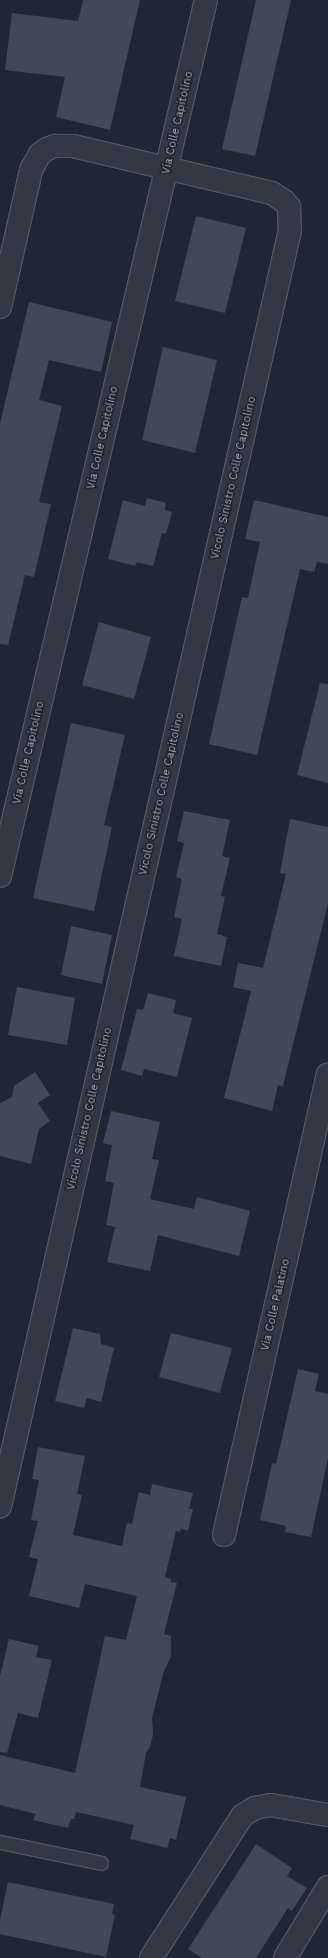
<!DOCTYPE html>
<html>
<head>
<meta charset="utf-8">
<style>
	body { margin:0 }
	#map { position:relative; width:328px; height:1958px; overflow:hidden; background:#212634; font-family:"Work Sans",sans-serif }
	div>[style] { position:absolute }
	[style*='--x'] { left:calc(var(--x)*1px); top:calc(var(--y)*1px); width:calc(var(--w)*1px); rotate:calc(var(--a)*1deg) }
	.building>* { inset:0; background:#424859 }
	.roads { filter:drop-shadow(1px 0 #525563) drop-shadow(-1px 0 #525563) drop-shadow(0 1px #525563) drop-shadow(0 -1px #525563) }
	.service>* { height:13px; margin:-6.5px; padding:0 6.5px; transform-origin:6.5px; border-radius:6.5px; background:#343845 }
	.minor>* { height:22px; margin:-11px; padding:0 11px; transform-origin:11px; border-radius:11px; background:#343845 }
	span { translate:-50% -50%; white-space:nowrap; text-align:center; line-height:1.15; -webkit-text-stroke:3px #1a1e29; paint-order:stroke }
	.street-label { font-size:11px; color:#aeb2c2 }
</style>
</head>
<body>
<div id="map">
	<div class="building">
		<div style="clip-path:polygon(83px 0,140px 0,110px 130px,56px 117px,65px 77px,5px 70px,12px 13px,78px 21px)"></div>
		<div style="clip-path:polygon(256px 0,291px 0,255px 156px,222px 149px)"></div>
		<div style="clip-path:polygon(196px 216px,246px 228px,225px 313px,175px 301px)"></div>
		<div style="clip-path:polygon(29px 302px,112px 322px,101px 372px,49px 360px,39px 400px,62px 406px,39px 502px,51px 504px,34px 577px,25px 575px,8px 645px,0 644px,0 423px)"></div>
		<div style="clip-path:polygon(163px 347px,217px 360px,195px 453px,142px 440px)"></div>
		<div style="clip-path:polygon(147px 498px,166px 503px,165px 510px,172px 512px,166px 534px,162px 533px,153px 566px,137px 562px,135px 566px,108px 559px,123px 500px,145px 506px)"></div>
		<div style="clip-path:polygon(254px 500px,328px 517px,328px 564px,317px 562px,314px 572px,300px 569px,257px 755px,209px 744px,242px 597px,248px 598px,260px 542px,245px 539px)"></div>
		<div style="clip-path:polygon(99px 622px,151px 637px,134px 699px,82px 685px)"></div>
		<div style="clip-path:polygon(320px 683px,328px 684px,328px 783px,297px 775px)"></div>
		<div style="clip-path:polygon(71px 723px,125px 735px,104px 825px,112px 827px,94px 911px,33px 898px)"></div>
		<div style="clip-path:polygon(184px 811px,230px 820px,222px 856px,230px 858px,221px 896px,225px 897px,217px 934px,227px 937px,221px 966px,174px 956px,182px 919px,174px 917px,182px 879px,176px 877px,184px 843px,177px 841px)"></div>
		<div style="clip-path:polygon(290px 819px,328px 827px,328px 903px,283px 1086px,278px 1085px,272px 1111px,224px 1098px,251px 991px,233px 987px,238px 963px,263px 968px,286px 874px,280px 873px)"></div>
		<div style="clip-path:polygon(71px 926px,112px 935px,102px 984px,61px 975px)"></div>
		<div style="clip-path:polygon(17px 987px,75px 998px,67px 1045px,8px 1035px)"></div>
		<div style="clip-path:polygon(148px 993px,176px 1000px,173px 1013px,192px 1018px,177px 1077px,144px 1069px,142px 1076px,121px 1070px,137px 1009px,143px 1010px)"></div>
		<div style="clip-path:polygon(35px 1072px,50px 1095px,38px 1103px,50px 1121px,39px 1129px,31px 1164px,0 1156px,0 1103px,12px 1097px,14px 1086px)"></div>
		<div style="clip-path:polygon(111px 1111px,160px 1122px,152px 1159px,159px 1160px,150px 1199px,194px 1209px,197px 1197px,250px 1211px,239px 1256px,158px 1235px,150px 1271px,107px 1262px,115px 1227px,106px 1225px,114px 1183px,105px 1181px,112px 1145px,103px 1143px)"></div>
		<div style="clip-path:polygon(73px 1328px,100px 1334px,101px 1344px,114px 1348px,101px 1402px,87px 1398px,84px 1408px,55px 1401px)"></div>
		<div style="clip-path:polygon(171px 1333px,232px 1348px,220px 1393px,159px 1377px)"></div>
		<div style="clip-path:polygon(298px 1369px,319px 1374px,315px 1391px,328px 1394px,328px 1458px,311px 1537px,285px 1532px,286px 1526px,260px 1520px,272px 1463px,276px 1464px)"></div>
		<div style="clip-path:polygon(38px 1447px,85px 1456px,77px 1494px,82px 1495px,73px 1535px,122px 1546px,127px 1523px,132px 1524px,139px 1492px,150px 1495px,152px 1484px,193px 1493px,189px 1509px,193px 1509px,188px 1531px,181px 1529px,180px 1532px,176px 1531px,165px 1577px,171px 1579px,171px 1582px,177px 1583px,164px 1634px,171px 1636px,171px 1656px,163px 1674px,152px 1718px,153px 1735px,150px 1747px,146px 1753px,140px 1787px,186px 1797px,176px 1840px,170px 1838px,167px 1848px,130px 1839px,134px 1825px,76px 1812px,74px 1819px,71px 1819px,68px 1828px,33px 1820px,36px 1814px,0 1805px,0 1755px,75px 1773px,105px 1636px,126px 1640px,137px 1596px,85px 1584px,79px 1608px,29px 1596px,38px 1559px,29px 1557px,38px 1521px,31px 1520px,39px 1480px,32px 1479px)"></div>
		<div style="clip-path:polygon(9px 1639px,39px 1646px,36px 1657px,52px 1660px,38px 1718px,18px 1713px,7px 1753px,0 1752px,0 1676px)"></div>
		<div style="clip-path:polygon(256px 1844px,292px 1868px,287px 1876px,307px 1888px,292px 1911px,288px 1908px,256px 1958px,202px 1958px,188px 1949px)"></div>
		<div style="clip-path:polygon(8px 1882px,114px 1904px,112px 1914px,115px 1915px,106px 1957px,0 1934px,0 1920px)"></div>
	</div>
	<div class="roads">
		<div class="service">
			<div style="--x:0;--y:1842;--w:103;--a:11.7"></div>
		</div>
		<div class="minor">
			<div style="--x:0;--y:307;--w:140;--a:-77.2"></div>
			<div style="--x:31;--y:170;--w:18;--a:-61"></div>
			<div style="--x:40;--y:154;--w:9;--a:-36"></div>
			<div style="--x:47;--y:149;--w:9;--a:-21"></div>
			<div style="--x:55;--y:146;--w:18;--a:0"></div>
			<div style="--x:73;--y:146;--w:204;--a:13.3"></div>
			<div style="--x:272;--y:193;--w:14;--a:34"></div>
			<div style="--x:284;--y:201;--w:8;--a:50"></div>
			<div style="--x:289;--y:207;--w:23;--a:88"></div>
			<div style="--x:290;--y:230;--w:1309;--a:102.8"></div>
			<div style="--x:0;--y:876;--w:900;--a:-76.77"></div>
			<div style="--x:224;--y:1535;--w:472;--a:-77.3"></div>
			<div style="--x:151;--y:1958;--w:169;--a:-57.3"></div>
			<div style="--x:242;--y:1816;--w:15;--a:-32"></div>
			<div style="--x:255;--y:1808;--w:16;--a:-11"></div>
			<div style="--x:271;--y:1805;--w:58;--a:10"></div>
			<div style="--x:285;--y:1958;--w:83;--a:-58.8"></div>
		</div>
	</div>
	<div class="street-label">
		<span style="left:178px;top:123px;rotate:-77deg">Via Colle Capitolino</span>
		<span style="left:103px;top:438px;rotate:-77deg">Via Colle Capitolino</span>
		<span style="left:234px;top:478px;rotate:-77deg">Vicolo Sinistro Colle Capitolino</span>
		<span style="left:29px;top:753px;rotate:-77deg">Via Colle Capitolino</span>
		<span style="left:162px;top:794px;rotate:-77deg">Vicolo Sinistro Colle Capitolino</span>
		<span style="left:90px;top:1109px;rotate:-77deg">Vicolo Sinistro Colle Capitolino</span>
		<span style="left:276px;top:1305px;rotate:-77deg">Via Colle Palatino</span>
	</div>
</div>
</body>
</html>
